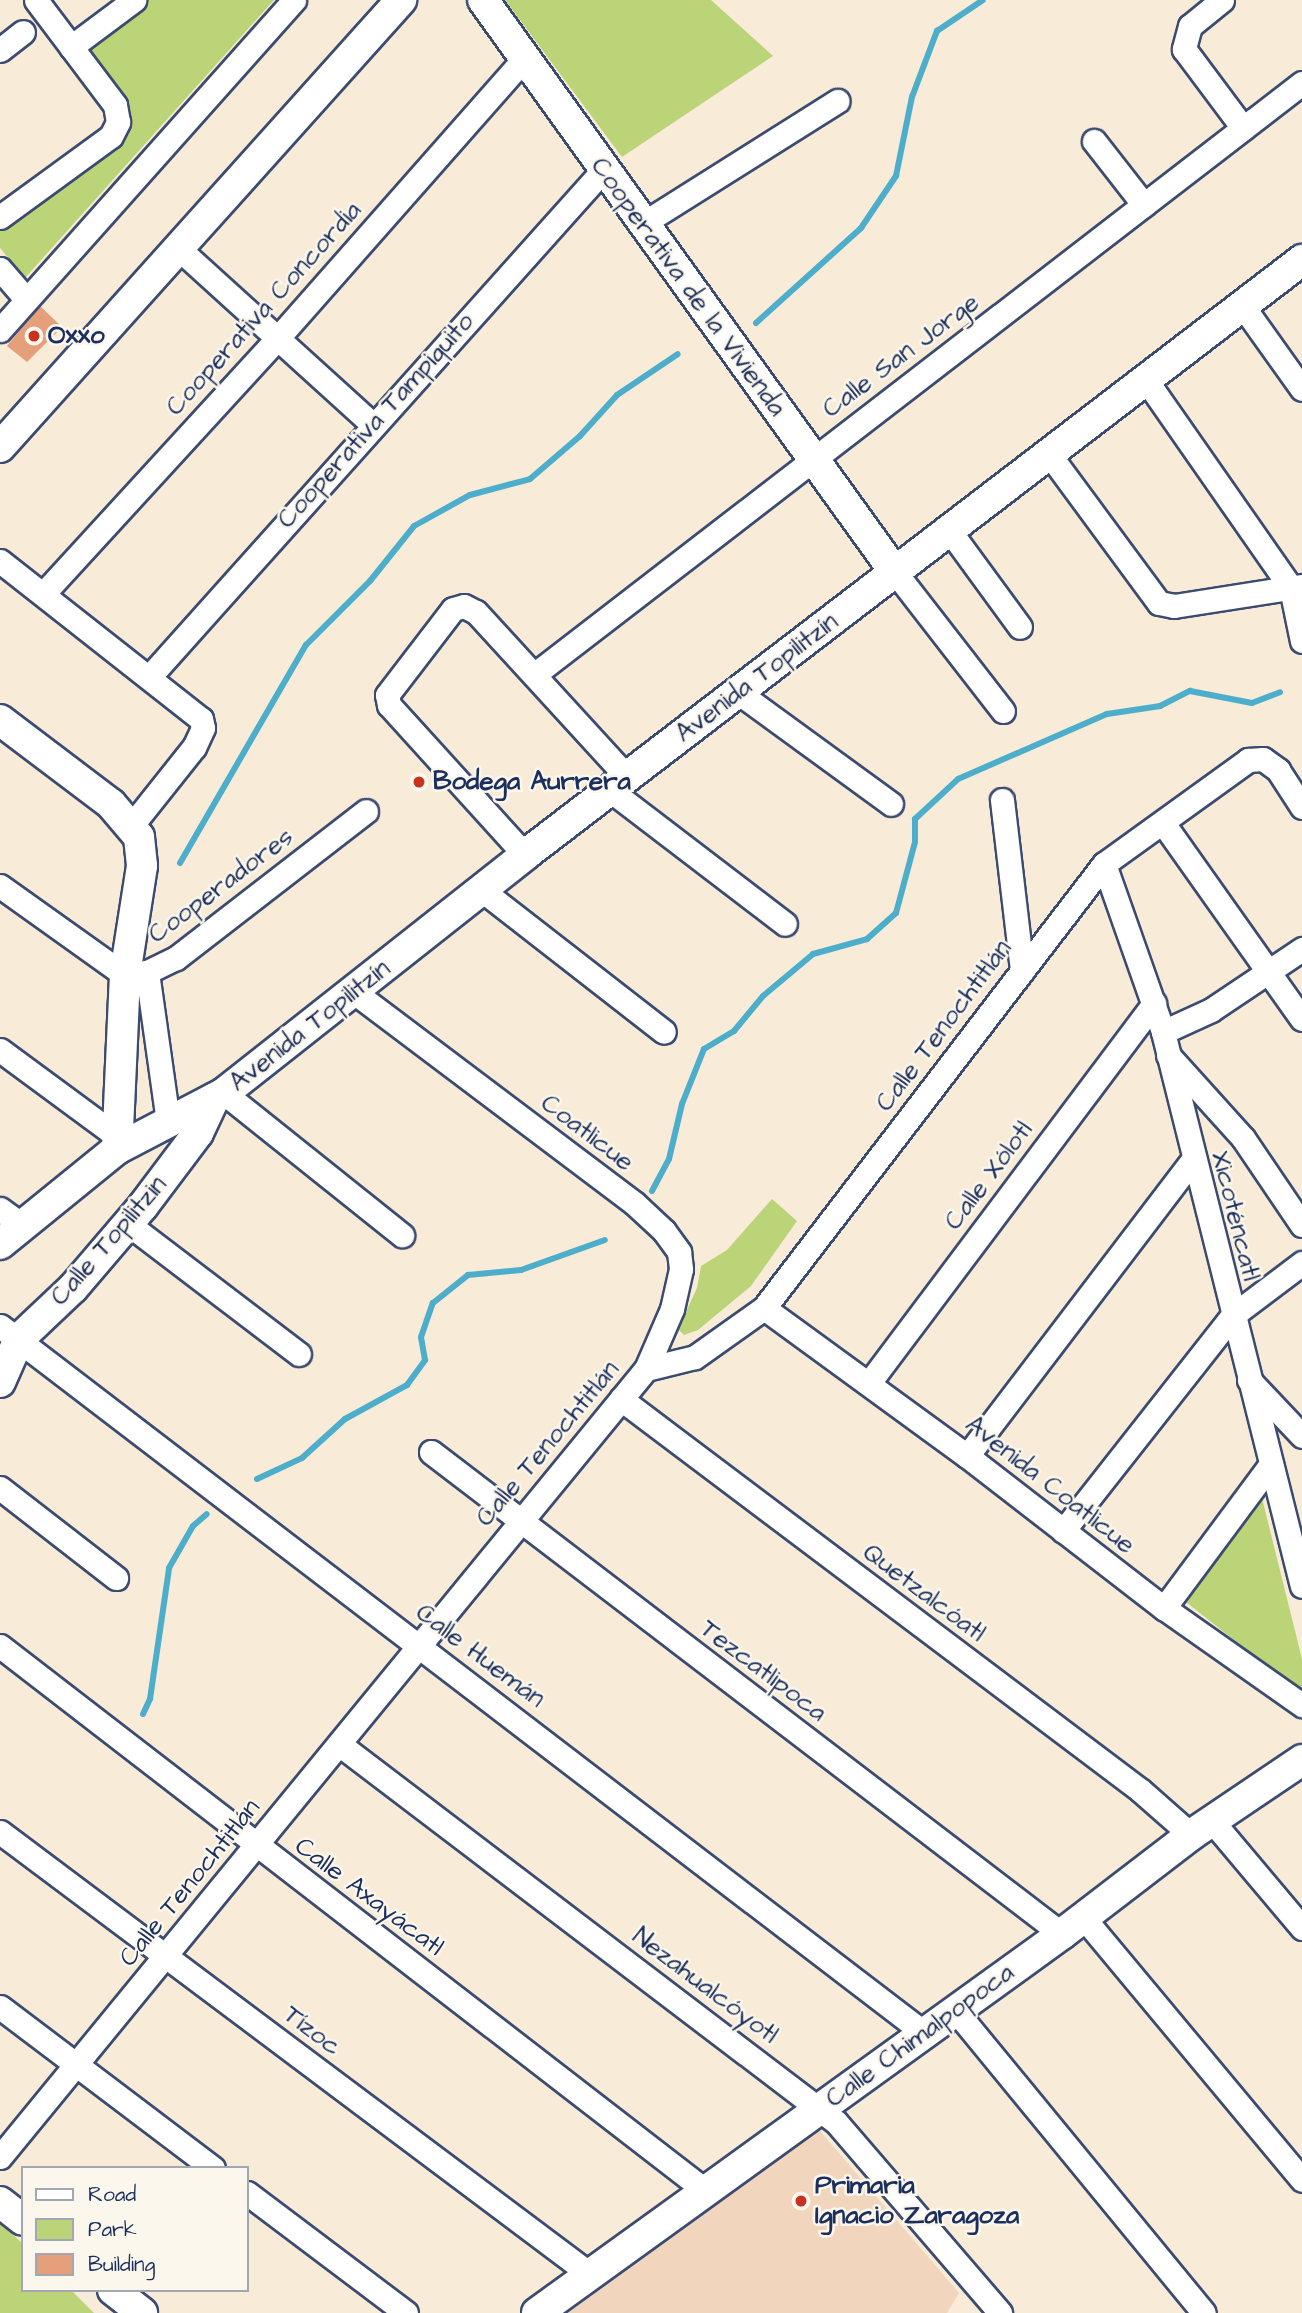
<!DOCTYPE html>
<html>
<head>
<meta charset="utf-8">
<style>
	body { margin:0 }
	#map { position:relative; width:1302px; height:2313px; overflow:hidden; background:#f8ebd7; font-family:"Architects Daughter",sans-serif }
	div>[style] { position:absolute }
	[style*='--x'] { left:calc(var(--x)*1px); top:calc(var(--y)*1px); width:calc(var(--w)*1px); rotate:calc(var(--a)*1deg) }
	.built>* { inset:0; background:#f1d5bd }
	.green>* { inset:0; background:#bcd478 }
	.stream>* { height:6px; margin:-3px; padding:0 3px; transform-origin:3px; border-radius:3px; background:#4daecc }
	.building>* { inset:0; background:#e59f7a }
	.roads { filter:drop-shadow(2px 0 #3c4b70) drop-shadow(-2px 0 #3c4b70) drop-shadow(0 2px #3c4b70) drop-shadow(0 -2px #3c4b70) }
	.minor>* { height:23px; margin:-11.5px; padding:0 11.5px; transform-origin:11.5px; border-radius:11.5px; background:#fff }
	.tertiary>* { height:30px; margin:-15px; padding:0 15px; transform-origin:15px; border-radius:15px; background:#fff }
	.dots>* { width:19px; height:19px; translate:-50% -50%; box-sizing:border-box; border:4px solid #fbf7ec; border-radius:50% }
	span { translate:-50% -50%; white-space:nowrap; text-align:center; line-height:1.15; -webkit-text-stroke:5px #fbf7ec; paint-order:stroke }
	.street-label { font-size:26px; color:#1b2f5e }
	.poi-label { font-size:26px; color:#1b2f5e; font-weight:700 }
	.left { translate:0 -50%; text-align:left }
	.legend { position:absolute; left:21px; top:2166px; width:228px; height:126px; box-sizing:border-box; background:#fbf7ec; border:2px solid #a1a7b3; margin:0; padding:9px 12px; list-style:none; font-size:21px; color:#1b2f5e }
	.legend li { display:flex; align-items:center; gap:14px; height:35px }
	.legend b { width:35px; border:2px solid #a1a7b3 }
</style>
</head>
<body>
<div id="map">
	<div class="built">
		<div style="clip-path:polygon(819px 2130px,959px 2293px,947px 2313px,568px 2313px)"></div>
	</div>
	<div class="green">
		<div style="clip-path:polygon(143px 0,274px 0,25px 278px,0 248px,0 225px,125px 124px,128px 98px,88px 47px)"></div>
		<div style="clip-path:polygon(505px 0,711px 0,773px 56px,622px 157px)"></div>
		<div style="clip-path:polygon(772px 1199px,797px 1221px,751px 1286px,698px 1330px,684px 1335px,678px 1329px,697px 1288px,701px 1266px,727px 1250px)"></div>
		<div style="clip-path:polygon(1262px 1498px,1302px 1659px,1302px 1694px,1181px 1598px)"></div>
		<div style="clip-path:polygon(0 2222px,23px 2244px,23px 2290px,71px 2290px,94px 2313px,0 2313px)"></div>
	</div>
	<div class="stream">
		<div style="--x:756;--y:323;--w:142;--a:-42.1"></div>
		<div style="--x:861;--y:228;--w:63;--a:-56.1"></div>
		<div style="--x:896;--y:176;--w:81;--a:-78.6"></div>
		<div style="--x:912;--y:97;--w:71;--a:-69.3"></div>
		<div style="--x:937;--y:31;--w:55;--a:-34"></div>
		<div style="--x:180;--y:863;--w:252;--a:-60"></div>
		<div style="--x:306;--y:645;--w:91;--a:-45"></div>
		<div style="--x:370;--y:581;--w:70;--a:-51.3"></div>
		<div style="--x:414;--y:526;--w:64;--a:-29"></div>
		<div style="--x:470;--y:495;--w:62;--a:-14.9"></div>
		<div style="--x:530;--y:479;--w:66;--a:-40.7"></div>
		<div style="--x:580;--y:436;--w:55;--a:-47.9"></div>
		<div style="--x:617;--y:395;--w:73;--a:-33.9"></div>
		<div style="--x:652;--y:1191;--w:36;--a:-62"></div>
		<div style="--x:669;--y:1159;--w:57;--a:-76.7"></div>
		<div style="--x:682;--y:1104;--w:59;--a:-68.2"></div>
		<div style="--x:704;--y:1049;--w:35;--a:-31"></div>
		<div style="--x:734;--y:1031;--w:45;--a:-50.4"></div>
		<div style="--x:763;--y:996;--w:65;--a:-40"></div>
		<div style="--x:813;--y:954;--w:56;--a:-15.5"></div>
		<div style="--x:867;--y:939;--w:39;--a:-42"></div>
		<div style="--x:896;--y:913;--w:73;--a:-75"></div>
		<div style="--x:915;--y:842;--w:23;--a:-90"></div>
		<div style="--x:915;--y:819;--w:59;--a:-42.9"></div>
		<div style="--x:958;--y:779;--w:163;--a:-23.6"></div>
		<div style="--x:1107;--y:714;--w:54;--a:-8.6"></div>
		<div style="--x:1160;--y:706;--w:34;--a:-27"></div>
		<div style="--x:1190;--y:691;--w:63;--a:11"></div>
		<div style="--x:1252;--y:703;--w:30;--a:-21"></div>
		<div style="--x:257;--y:1479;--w:50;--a:-25"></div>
		<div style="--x:302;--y:1458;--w:58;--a:-42.2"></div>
		<div style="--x:345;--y:1419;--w:71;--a:-28.7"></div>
		<div style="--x:407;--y:1385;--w:31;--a:-54"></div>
		<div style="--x:425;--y:1360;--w:23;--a:-100"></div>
		<div style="--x:421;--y:1337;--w:36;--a:-71"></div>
		<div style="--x:433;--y:1303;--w:45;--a:-38.7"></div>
		<div style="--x:468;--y:1275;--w:53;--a:-5.4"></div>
		<div style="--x:521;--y:1270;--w:89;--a:-19.7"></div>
		<div style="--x:143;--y:1714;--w:17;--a:-65"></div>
		<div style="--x:150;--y:1699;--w:132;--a:-81.7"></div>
		<div style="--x:169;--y:1568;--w:48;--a:-60.3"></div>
		<div style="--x:193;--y:1526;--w:18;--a:-41"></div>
	</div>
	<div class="building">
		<div style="clip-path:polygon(40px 306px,62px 327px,27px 362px,7px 346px)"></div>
	</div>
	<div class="roads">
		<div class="minor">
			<div style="--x:1222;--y:0;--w:41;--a:140.9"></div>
			<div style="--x:1190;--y:26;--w:24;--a:105"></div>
			<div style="--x:1184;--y:49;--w:99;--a:53.2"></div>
			<div style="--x:71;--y:47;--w:79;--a:-36.7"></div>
			<div style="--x:0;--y:50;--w:29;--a:-38"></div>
			<div style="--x:1094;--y:141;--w:81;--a:52"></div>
			<div style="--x:0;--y:217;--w:137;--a:-36.1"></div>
			<div style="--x:111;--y:136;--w:16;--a:-63"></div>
			<div style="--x:118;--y:122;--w:17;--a:-100"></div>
			<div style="--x:115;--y:105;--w:131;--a:-127"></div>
			<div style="--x:642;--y:224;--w:231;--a:-32.2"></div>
			<div style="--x:178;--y:248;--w:262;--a:42.2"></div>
			<div style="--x:0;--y:269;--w:38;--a:49"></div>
			<div style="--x:1242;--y:305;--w:103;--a:54.5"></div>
			<div style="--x:0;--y:330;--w:442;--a:-48.3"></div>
			<div style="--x:1146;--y:380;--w:254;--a:55.1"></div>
			<div style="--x:1291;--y:588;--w:54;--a:78.3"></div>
			<div style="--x:1049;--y:454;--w:185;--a:53.6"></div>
			<div style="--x:1159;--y:603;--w:15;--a:11"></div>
			<div style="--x:1174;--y:606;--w:130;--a:-8.9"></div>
			<div style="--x:949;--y:530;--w:120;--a:53.8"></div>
			<div style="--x:0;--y:561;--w:256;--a:38.2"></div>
			<div style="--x:201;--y:719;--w:9;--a:77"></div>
			<div style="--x:203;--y:728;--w:21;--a:115"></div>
			<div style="--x:194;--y:747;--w:100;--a:128.5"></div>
			<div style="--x:895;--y:572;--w:176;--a:52.2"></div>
			<div style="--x:43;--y:594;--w:345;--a:-47.5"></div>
			<div style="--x:276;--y:340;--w:373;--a:-48.6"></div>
			<div style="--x:535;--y:674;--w:968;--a:-37.62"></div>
			<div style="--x:151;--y:675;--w:679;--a:-48.16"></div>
			<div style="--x:739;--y:693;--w:188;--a:36.1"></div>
			<div style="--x:610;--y:790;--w:220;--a:37.4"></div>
			<div style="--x:1002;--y:800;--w:172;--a:83.3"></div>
			<div style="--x:1163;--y:823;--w:240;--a:54.7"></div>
			<div style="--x:525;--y:855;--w:202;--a:-132.2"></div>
			<div style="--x:389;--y:705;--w:10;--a:-101"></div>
			<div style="--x:387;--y:695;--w:108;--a:-52.5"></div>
			<div style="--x:453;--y:609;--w:11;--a:-15"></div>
			<div style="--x:464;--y:606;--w:13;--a:27"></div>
			<div style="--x:476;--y:612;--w:224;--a:47.5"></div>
			<div style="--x:1104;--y:864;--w:178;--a:70.6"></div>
			<div style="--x:1163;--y:1032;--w:571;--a:75.92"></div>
			<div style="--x:0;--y:886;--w:153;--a:35.5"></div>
			<div style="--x:125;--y:975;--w:22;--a:-8"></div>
			<div style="--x:147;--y:972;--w:32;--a:-26"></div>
			<div style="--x:176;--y:958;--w:240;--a:-37.7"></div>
			<div style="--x:483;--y:891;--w:229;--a:37.9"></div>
			<div style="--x:147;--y:972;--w:150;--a:82"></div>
			<div style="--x:354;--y:992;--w:351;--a:37"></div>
			<div style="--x:634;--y:1203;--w:41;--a:43"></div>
			<div style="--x:664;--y:1231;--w:26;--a:54"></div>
			<div style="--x:679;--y:1252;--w:17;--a:83"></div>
			<div style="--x:681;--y:1269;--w:41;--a:102.7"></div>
			<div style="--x:672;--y:1309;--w:65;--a:113.4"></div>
			<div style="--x:1163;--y:1032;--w:53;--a:-24.6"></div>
			<div style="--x:1211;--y:1010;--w:110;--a:-33.8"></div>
			<div style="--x:0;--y:1050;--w:142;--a:36.4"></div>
			<div style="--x:1168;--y:1055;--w:112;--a:47.9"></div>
			<div style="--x:1243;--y:1138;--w:105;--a:55.9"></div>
			<div style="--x:224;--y:1093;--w:228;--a:38.6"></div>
			<div style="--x:0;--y:1209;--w:27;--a:36"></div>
			<div style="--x:127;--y:1223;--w:216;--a:37.3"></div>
			<div style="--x:764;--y:1308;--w:251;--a:36.1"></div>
			<div style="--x:967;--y:1456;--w:249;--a:37.7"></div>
			<div style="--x:1164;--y:1608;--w:169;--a:35.1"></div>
			<div style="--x:0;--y:1326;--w:1163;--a:37.42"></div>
			<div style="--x:1249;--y:1380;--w:77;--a:46.6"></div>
			<div style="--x:869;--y:1383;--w:475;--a:-53.1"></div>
			<div style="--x:621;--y:1399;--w:650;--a:36.99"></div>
			<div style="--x:1140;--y:1790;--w:68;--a:41.4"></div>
			<div style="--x:431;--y:1452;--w:794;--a:37.38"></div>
			<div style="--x:967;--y:1456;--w:371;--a:-52.7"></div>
			<div style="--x:0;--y:1488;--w:147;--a:37.8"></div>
			<div style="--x:1063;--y:1531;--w:273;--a:-51.8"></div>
			<div style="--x:1232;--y:1316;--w:88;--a:-37.1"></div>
			<div style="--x:1164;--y:1608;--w:179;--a:-53.4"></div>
			<div style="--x:0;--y:1646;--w:892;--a:37.67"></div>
			<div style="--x:339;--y:1744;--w:624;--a:37.26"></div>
			<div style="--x:836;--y:2122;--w:252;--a:49.3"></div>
			<div style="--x:1212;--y:1821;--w:140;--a:49.9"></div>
			<div style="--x:0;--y:1832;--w:739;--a:36.85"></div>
			<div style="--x:1083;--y:1917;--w:342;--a:50.2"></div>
			<div style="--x:0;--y:2007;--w:267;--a:37.1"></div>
			<div style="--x:955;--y:2010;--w:392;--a:50.6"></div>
			<div style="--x:0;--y:2157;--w:1019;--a:-50.66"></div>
			<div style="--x:646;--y:1369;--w:50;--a:-13.8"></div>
			<div style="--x:695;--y:1357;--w:85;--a:-35.4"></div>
			<div style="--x:764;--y:1308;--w:559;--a:-52.56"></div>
			<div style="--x:1104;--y:864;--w:178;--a:-35.8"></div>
			<div style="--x:1248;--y:760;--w:15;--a:-4"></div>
			<div style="--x:1263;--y:759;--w:19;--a:36"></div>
			<div style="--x:1278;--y:770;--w:44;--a:57"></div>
			<div style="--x:247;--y:2193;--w:199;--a:37"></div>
		</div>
		<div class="tertiary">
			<div style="--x:483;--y:0;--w:705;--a:54.24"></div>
			<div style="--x:0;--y:447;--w:601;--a:-48.1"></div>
			<div style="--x:0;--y:720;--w:139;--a:37.1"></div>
			<div style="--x:111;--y:804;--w:43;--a:49.7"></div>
			<div style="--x:139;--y:837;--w:29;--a:84"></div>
			<div style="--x:142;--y:866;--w:110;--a:98.9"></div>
			<div style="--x:125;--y:975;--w:174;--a:92.6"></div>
			<div style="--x:0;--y:1244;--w:151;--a:-39.1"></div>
			<div style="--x:117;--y:1149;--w:121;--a:-27.6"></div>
			<div style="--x:224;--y:1093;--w:384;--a:-38.3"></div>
			<div style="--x:525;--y:855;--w:979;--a:-37.44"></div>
			<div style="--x:0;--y:1382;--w:47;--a:-66.2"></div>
			<div style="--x:19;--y:1339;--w:74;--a:-43.4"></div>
			<div style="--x:73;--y:1288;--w:108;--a:-49.5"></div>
			<div style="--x:143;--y:1206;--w:91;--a:-53"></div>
			<div style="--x:198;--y:1133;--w:38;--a:-65"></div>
			<div style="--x:0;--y:2202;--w:29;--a:38"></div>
			<div style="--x:113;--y:2290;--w:37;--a:38"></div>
			<div style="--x:537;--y:2313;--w:648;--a:-35.83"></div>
			<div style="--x:1062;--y:1934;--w:163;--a:-37.5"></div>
			<div style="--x:1191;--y:1835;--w:134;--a:-34"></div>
		</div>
	</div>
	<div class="dots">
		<div style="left:34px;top:336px;background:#c8321e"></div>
		<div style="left:419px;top:782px;background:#c8321e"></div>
		<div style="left:801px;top:2201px;background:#c8321e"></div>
	</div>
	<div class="street-label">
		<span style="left:688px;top:287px;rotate:54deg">Cooperativa de la Vivienda</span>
		<span style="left:264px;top:309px;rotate:-48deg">Cooperativa Concordia</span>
		<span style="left:901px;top:356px;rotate:-37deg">Calle San Jorge</span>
		<span style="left:376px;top:421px;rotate:-48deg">Cooperativa Tampiquito</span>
		<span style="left:757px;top:678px;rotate:-37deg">Avenida Topilitzín</span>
		<span style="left:221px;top:886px;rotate:-37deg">Cooperadores</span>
		<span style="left:310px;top:1026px;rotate:-38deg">Avenida Topilitzín</span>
		<span style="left:944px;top:1026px;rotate:-53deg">Calle Tenochtitlán</span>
		<span style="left:587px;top:1133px;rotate:37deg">Coatlicue</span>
		<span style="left:989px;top:1176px;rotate:-53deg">Calle Xólotl</span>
		<span style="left:1235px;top:1216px;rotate:76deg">Xicoténcatl</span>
		<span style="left:109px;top:1241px;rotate:-49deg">Calle Topilitzin</span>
		<span style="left:548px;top:1444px;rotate:-50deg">Calle Tenochtitlán</span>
		<span style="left:1050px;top:1485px;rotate:38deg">Avenida Coatlicue</span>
		<span style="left:924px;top:1593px;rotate:37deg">Quetzalcóatl</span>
		<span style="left:480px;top:1656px;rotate:37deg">Calle Huemán</span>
		<span style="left:763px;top:1671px;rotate:37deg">Tezcatlipoca</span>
		<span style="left:190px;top:1883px;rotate:-51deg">Calle Tenochtitlán</span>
		<span style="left:369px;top:1897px;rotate:37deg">Calle Axayácatl</span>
		<span style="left:705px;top:1986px;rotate:37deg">Nezahualcóyotl</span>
		<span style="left:312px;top:2031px;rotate:37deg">Tízoc</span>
		<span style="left:920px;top:2036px;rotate:-36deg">Calle Chimalpopoca</span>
	</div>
	<div class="poi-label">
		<span class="left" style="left:48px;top:336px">Oxxo</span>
		<span class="left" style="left:433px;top:782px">Bodega Aurrera</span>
		<span class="left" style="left:815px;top:2201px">Primaria<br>Ignacio Zaragoza</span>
	</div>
	<ul class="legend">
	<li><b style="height:9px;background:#fff"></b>Road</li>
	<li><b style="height:19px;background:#bcd478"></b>Park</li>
	<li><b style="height:19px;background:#e59f7a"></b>Building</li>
	</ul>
</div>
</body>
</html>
